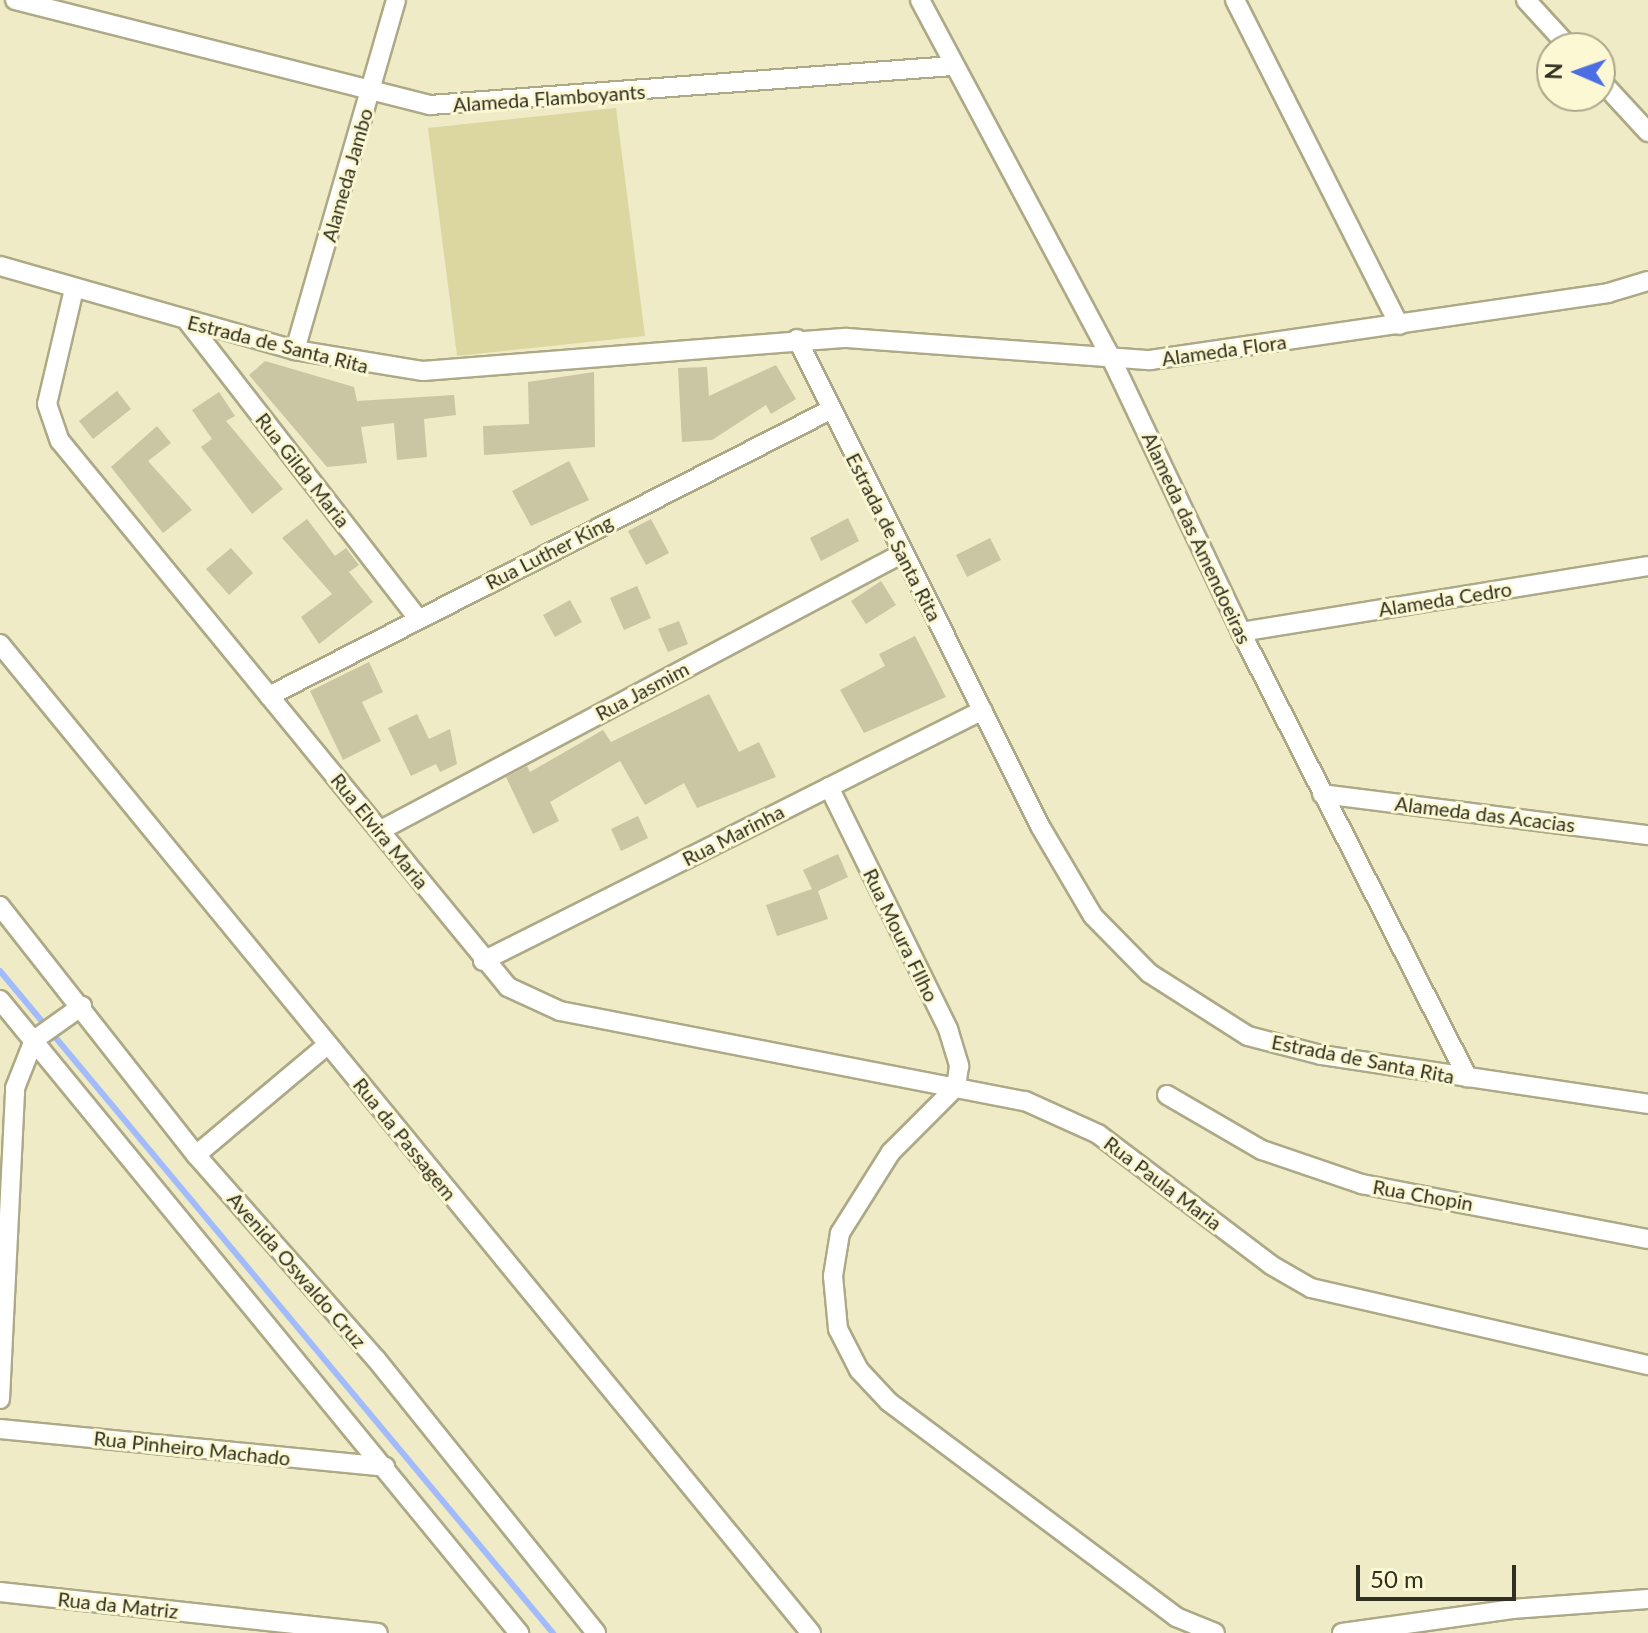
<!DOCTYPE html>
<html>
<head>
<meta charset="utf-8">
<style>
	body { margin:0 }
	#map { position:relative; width:1648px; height:1633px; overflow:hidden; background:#efebc6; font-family:Lato,sans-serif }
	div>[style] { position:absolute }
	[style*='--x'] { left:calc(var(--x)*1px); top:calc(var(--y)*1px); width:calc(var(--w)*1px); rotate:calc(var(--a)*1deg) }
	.green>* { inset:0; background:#dcd6a1 }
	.stream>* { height:6px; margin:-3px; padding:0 3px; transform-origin:3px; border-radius:3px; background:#a1bbfc }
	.building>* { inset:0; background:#cac5a2 }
	.roads { filter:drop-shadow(2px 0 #ada986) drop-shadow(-2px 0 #ada986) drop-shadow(0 2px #ada986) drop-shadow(0 -2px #ada986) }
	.street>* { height:18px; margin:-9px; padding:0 9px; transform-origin:9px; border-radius:9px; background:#fff }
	span { translate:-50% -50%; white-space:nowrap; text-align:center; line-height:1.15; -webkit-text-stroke:6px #fcf8d3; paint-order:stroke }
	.street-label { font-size:20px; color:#312f21 }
	.north { position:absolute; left:1536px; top:32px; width:80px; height:80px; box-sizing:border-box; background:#fcf8d3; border:2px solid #aba88c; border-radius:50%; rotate:272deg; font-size:22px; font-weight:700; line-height:32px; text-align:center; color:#312f21 }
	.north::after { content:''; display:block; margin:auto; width:28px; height:36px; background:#4b6fe2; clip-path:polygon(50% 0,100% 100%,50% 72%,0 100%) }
	.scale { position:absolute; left:1356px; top:1565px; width:160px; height:36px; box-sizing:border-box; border:4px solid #312f21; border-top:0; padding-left:10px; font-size:24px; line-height:28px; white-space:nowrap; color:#312f21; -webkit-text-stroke:6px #fcf8d3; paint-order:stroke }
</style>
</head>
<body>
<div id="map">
	<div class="green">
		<div style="clip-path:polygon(616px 108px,645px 336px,457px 356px,428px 128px)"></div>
	</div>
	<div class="stream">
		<div style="--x:0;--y:971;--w:863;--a:50.13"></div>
	</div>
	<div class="building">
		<div style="clip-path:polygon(265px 361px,354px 387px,357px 401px,454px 395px,456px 415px,424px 419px,427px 457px,397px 460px,394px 423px,361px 427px,367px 463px,327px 467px,249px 375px)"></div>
		<div style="clip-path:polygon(776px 365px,796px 399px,771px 414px,766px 405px,712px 440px,682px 442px,678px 368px,707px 367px,709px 396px)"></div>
		<div style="clip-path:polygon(594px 372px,595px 447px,484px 455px,483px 426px,529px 424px,528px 382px)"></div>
		<div style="clip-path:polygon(117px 391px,131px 409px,93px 439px,79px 421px)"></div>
		<div style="clip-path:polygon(219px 392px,235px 416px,226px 421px,283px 489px,252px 514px,201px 447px,212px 439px,192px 410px)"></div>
		<div style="clip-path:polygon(157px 426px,171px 443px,148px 461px,192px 510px,163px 533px,111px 467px)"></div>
		<div style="clip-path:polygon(569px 461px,589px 500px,531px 526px,512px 491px)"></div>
		<div style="clip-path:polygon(848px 518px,859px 541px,821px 561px,810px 538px)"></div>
		<div style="clip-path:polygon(307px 519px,335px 556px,346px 548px,359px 565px,349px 572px,373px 602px,319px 644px,301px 617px,332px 594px,282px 538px)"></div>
		<div style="clip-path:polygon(651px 519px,669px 553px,646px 565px,628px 531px)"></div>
		<div style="clip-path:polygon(990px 538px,1001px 560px,967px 577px,956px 555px)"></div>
		<div style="clip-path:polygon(231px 548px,253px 573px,229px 595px,206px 569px)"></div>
		<div style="clip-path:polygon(881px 581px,896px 605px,866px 624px,851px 601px)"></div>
		<div style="clip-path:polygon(637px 586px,651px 618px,624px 630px,610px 598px)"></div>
		<div style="clip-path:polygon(570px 600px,582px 622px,555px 637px,543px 615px)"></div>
		<div style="clip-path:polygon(679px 621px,688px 644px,668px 652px,658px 629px)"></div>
		<div style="clip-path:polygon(915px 636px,946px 697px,864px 733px,840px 690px,885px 666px,879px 654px)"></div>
		<div style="clip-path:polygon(369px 662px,383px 692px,362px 702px,381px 741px,343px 760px,310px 691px)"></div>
		<div style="clip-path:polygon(709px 694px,739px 752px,759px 742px,776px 777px,697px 808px,684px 783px,645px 805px,620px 761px,550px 802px,559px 821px,533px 834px,506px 777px,527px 766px,530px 772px,603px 730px,611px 742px)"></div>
		<div style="clip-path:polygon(417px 714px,429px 739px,450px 729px,457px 764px,440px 772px,436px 764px,411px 776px,388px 728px)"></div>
		<div style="clip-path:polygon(638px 816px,648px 838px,621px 851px,611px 829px)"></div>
		<div style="clip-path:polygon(838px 854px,848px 877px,818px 891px,828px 919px,777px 936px,766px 905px,812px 889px,803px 870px)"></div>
	</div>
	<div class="roads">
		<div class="street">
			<div style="--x:15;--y:0;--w:428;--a:14.2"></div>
			<div style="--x:430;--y:105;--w:523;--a:-4.27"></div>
			<div style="--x:920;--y:0;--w:410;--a:61.9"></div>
			<div style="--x:1113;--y:362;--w:299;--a:64.6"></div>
			<div style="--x:1241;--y:632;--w:500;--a:63.03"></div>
			<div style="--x:1235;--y:0;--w:364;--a:63.2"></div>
			<div style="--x:1526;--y:0;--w:65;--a:47.5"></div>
			<div style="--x:1600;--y:80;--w:71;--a:47.3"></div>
			<div style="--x:0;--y:266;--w:307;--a:15.9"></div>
			<div style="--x:295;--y:350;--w:130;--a:9.3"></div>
			<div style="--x:423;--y:371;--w:425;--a:-4.5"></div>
			<div style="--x:847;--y:338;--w:304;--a:4.2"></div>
			<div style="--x:1150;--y:360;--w:463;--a:-8.3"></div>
			<div style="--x:1608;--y:293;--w:42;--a:-16.7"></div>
			<div style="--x:74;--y:289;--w:118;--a:103.2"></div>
			<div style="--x:47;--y:404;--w:39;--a:71"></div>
			<div style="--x:60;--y:441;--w:706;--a:50.63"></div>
			<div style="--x:508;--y:987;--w:57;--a:24.8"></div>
			<div style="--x:560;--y:1011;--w:474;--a:11"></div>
			<div style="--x:1025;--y:1101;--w:80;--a:24.3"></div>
			<div style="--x:1098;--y:1134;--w:217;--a:37.1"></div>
			<div style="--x:1271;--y:1265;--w:46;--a:29.9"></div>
			<div style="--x:1311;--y:1288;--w:346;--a:12.9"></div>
			<div style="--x:188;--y:322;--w:375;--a:52.2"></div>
			<div style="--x:797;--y:339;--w:544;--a:63.48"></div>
			<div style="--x:1040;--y:826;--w:104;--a:59.5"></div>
			<div style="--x:1093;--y:916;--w:80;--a:45.5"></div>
			<div style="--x:1149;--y:973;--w:117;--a:32.5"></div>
			<div style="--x:1248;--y:1036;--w:75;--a:14.6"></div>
			<div style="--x:1321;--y:1055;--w:331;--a:8.5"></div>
			<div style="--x:295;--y:350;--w:364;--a:-73.9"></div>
			<div style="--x:1241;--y:632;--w:412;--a:-9.2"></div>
			<div style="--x:0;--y:644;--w:1279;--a:50.65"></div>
			<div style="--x:269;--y:696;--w:630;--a:-27.01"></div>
			<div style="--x:829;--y:787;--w:270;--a:63.8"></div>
			<div style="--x:948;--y:1029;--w:39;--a:73"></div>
			<div style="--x:959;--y:1066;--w:21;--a:98"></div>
			<div style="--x:1322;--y:794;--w:329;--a:7.2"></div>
			<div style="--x:381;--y:830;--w:591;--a:-27.95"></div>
			<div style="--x:0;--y:906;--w:317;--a:51.8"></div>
			<div style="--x:196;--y:1155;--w:272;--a:48.6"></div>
			<div style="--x:376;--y:1359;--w:351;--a:51.2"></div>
			<div style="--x:483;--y:961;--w:559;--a:-26.66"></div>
			<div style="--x:0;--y:1000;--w:819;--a:50.65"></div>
			<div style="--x:956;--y:1087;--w:92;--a:135"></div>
			<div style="--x:891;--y:1152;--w:96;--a:122.2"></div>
			<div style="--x:840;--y:1233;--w:44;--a:99.2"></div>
			<div style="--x:833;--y:1276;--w:53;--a:84.6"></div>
			<div style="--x:838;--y:1329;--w:46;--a:62.9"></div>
			<div style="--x:859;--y:1370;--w:44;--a:46.8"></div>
			<div style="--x:889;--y:1402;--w:359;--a:36.8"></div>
			<div style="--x:1176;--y:1617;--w:42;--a:22.3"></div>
			<div style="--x:1167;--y:1095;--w:110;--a:30.1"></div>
			<div style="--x:1262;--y:1150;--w:106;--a:18.8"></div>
			<div style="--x:1362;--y:1184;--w:291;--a:10.9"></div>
			<div style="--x:196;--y:1155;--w:171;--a:-40"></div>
			<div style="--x:0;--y:1399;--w:311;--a:-87.2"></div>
			<div style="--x:15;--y:1088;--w:52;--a:-68.4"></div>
			<div style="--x:34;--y:1040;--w:59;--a:-35.3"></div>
			<div style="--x:0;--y:1429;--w:387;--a:5.6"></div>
			<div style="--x:0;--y:1592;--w:380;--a:6.2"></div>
			<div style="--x:1342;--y:1633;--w:172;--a:-8"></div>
			<div style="--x:1512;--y:1609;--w:136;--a:-4.2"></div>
		</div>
	</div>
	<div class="street-label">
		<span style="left:549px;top:98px;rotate:-4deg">Alameda Flamboyants</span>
		<span style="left:347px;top:175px;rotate:-74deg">Alameda Jambo</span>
		<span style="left:278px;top:344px;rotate:14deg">Estrada de Santa Rita</span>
		<span style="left:1224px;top:350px;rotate:-8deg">Alameda Flora</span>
		<span style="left:303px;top:470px;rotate:52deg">Rua Gilda Maria</span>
		<span style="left:894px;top:537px;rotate:63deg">Estrada de Santa Rita</span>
		<span style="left:1197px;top:538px;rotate:65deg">Alameda das Amendoeiras</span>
		<span style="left:549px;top:552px;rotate:-27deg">Rua Luther King</span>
		<span style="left:1445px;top:599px;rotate:-9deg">Alameda Cedro</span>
		<span style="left:642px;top:691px;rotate:-28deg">Rua Jasmim</span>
		<span style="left:1485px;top:814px;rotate:7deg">Alameda das Acacias</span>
		<span style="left:380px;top:831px;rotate:51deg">Rua Elvira Maria</span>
		<span style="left:733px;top:835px;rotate:-27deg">Rua Marinha</span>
		<span style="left:901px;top:935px;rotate:64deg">Rua Moura FIlho</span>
		<span style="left:1363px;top:1059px;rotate:11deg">Estrada de Santa Rita</span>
		<span style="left:405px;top:1139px;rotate:51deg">Rua da Passagem</span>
		<span style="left:1163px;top:1183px;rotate:37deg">Rua Paula Maria</span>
		<span style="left:1423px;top:1195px;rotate:10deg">Rua Chopin</span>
		<span style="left:297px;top:1270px;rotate:49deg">Avenida Oswaldo Cruz</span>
		<span style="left:192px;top:1448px;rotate:6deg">Rua Pinheiro Machado</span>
		<span style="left:118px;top:1605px;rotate:6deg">Rua da Matriz</span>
	</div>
	<div class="north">N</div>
	<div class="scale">50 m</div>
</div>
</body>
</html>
